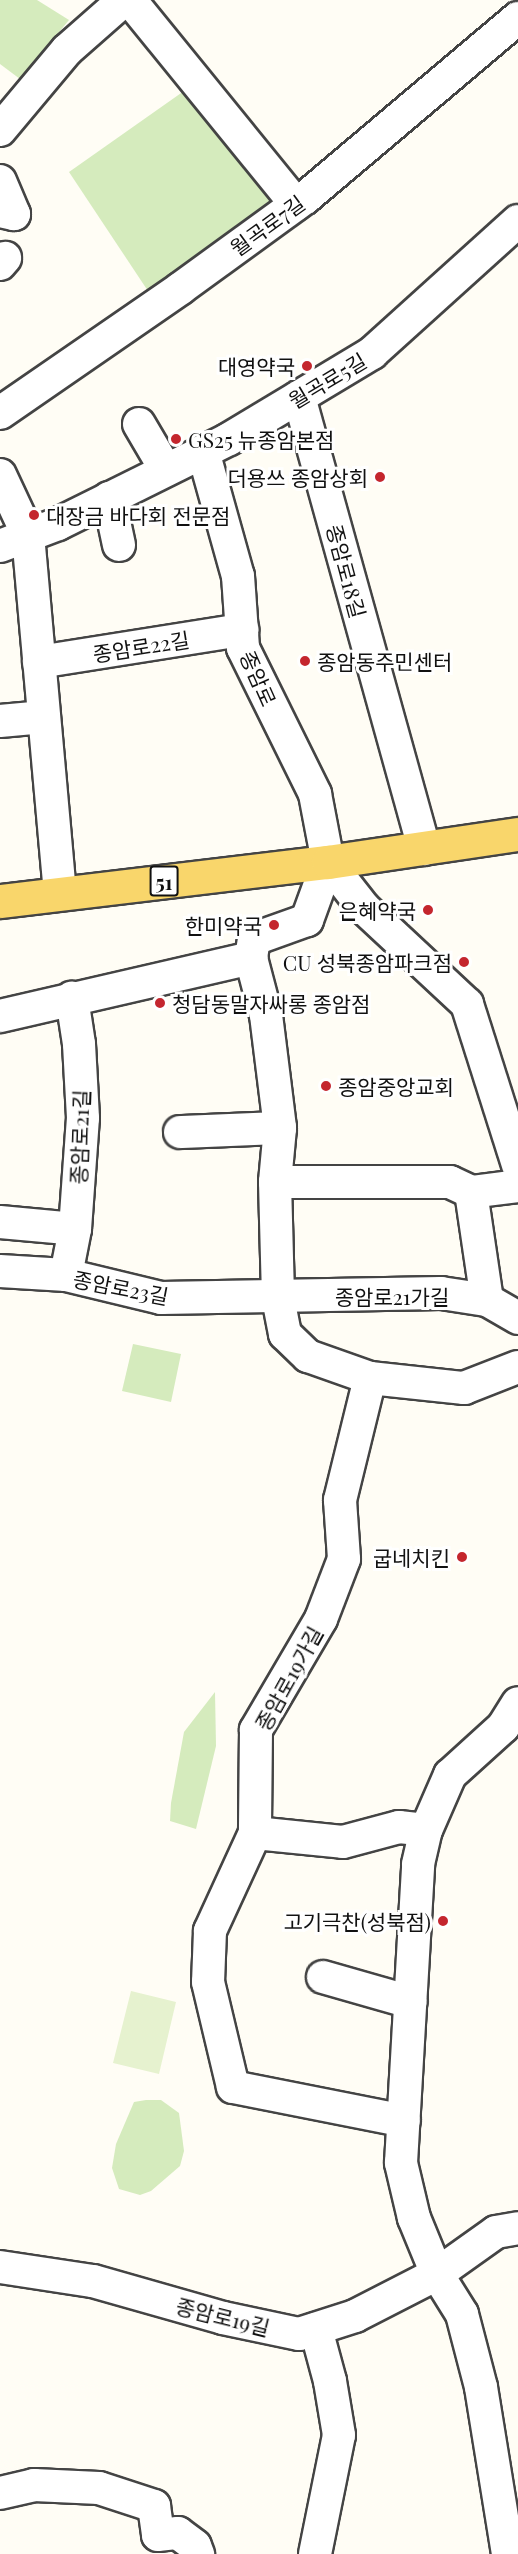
<!DOCTYPE html>
<html>
<head>
<meta charset="utf-8">
<style>
	body { margin:0 }
	#map { position:relative; width:518px; height:2554px; overflow:hidden; background:#fffdf5; font-family:"Playfair Display","Noto Sans KR",serif }
	div>[style] { position:absolute }
	[style*='--x'] { left:calc(var(--x)*1px); top:calc(var(--y)*1px); width:calc(var(--w)*1px); rotate:calc(var(--a)*1deg) }
	.green>* { inset:0; background:#d5ebbd }
	.pitch>* { inset:0; background:#e6f2cf }
	.roads { filter:drop-shadow(2px 0 #444) drop-shadow(-2px 0 #444) drop-shadow(0 2px #444) drop-shadow(0 -2px #444) }
	.minor>* { height:32px; margin:-16px; padding:0 16px; transform-origin:16px; border-radius:16px; background:#fff }
	.major>* { height:33px; margin:-16.5px; padding:0 16.5px; transform-origin:16.5px; border-radius:16.5px; background:#f9d66b }
	.dots>* { width:16px; height:16px; translate:-50% -50%; box-sizing:border-box; border:3px solid #fff; border-radius:50% }
	span { translate:-50% -50%; white-space:nowrap; text-align:center; line-height:1.15; -webkit-text-stroke:6px #fff; paint-order:stroke }
	.shield-label span { padding:2px 4px; background:#fff; border:2px solid; border-radius:4px; -webkit-text-stroke-width:0 }
	.shield-label { font-size:20px; color:#111; font-weight:700 }
	.street-label { font-size:21px; color:#111 }
	.poi-label { font-size:21px; color:#111 }
	.right { translate:-100% -50%; text-align:right }
	.left { translate:0 -50%; text-align:left }
</style>
</head>
<body>
<div id="map">
	<div class="green">
		<div style="clip-path:polygon(0 0,37px 0,69px 20px,20px 79px,0 64px)"></div>
		<div style="clip-path:polygon(184px 91px,273px 203px,148px 291px,69px 172px)"></div>
		<div style="clip-path:polygon(133px 1344px,181px 1354px,171px 1402px,122px 1391px)"></div>
		<div style="clip-path:polygon(215px 1692px,216px 1746px,196px 1829px,170px 1821px,171px 1803px,184px 1732px)"></div>
		<div style="clip-path:polygon(146px 2100px,161px 2100px,179px 2113px,184px 2151px,180px 2166px,151px 2191px,140px 2195px,119px 2189px,112px 2168px,116px 2144px,134px 2102px)"></div>
	</div>
	<div class="pitch">
		<div style="clip-path:polygon(131px 1991px,176px 2002px,159px 2074px,113px 2063px)"></div>
	</div>
	<div class="roads">
		<div class="minor">
			<div style="--x:130;--y:0;--w:263;--a:50.9"></div>
			<div style="--x:0;--y:130;--w:104;--a:-50.1"></div>
			<div style="--x:67;--y:50;--w:76;--a:-41.3"></div>
			<div style="--x:0;--y:181;--w:36;--a:67"></div>
			<div style="--x:14;--y:214;--w:14;--a:-168"></div>
			<div style="--x:0;--y:264;--w:8;--a:-50"></div>
			<div style="--x:299;--y:397;--w:469;--a:74.5"></div>
			<div style="--x:0;--y:413;--w:220;--a:-34.6"></div>
			<div style="--x:181;--y:288;--w:153;--a:-36"></div>
			<div style="--x:305;--y:198;--w:279;--a:-40.2"></div>
			<div style="--x:139;--y:424;--w:53;--a:59.6"></div>
			<div style="--x:203;--y:451;--w:130;--a:74.4"></div>
			<div style="--x:238;--y:576;--w:72;--a:86"></div>
			<div style="--x:243;--y:648;--w:163;--a:63.7"></div>
			<div style="--x:315;--y:794;--w:69;--a:79.2"></div>
			<div style="--x:328;--y:862;--w:58;--a:52"></div>
			<div style="--x:364;--y:908;--w:141;--a:43"></div>
			<div style="--x:467;--y:1004;--w:169;--a:72.4"></div>
			<div style="--x:0;--y:475;--w:66;--a:65"></div>
			<div style="--x:28;--y:535;--w:359;--a:84.9"></div>
			<div style="--x:109;--y:498;--w:48;--a:78"></div>
			<div style="--x:0;--y:546;--w:62;--a:-20.8"></div>
			<div style="--x:58;--y:524;--w:191;--a:-26.4"></div>
			<div style="--x:229;--y:439;--w:167;--a:-31"></div>
			<div style="--x:372;--y:353;--w:197;--a:-42.1"></div>
			<div style="--x:39;--y:662;--w:206;--a:-9"></div>
			<div style="--x:0;--y:721;--w:44;--a:-5.2"></div>
			<div style="--x:328;--y:862;--w:62;--a:109.9"></div>
			<div style="--x:307;--y:920;--w:56;--a:160.3"></div>
			<div style="--x:254;--y:939;--w:19;--a:99"></div>
			<div style="--x:251;--y:958;--w:59;--a:75.3"></div>
			<div style="--x:266;--y:1015;--w:114;--a:82.9"></div>
			<div style="--x:280;--y:1128;--w:54;--a:95.3"></div>
			<div style="--x:275;--y:1182;--w:116;--a:88.5"></div>
			<div style="--x:278;--y:1298;--w:37;--a:79"></div>
			<div style="--x:285;--y:1334;--w:32;--a:44"></div>
			<div style="--x:308;--y:1356;--w:66;--a:19.5"></div>
			<div style="--x:370;--y:1378;--w:95;--a:6.1"></div>
			<div style="--x:464;--y:1388;--w:58;--a:-21.3"></div>
			<div style="--x:0;--y:1016;--w:258;--a:-13"></div>
			<div style="--x:180;--y:1132;--w:100;--a:-2.3"></div>
			<div style="--x:275;--y:1182;--w:175;--a:0"></div>
			<div style="--x:450;--y:1182;--w:23;--a:25"></div>
			<div style="--x:471;--y:1192;--w:109;--a:81.6"></div>
			<div style="--x:471;--y:1192;--w:47;--a:-7.3"></div>
			<div style="--x:0;--y:1222;--w:75;--a:5.3"></div>
			<div style="--x:0;--y:1271;--w:66;--a:3.5"></div>
			<div style="--x:66;--y:1275;--w:98;--a:13.6"></div>
			<div style="--x:161;--y:1298;--w:280;--a:-1"></div>
			<div style="--x:441;--y:1293;--w:47;--a:8.7"></div>
			<div style="--x:487;--y:1300;--w:36;--a:30"></div>
			<div style="--x:66;--y:1275;--w:47;--a:-78.9"></div>
			<div style="--x:75;--y:1229;--w:111;--a:-85.9"></div>
			<div style="--x:83;--y:1118;--w:74;--a:-93.1"></div>
			<div style="--x:79;--y:1044;--w:47;--a:-98.7"></div>
			<div style="--x:370;--y:1378;--w:126;--a:103.8"></div>
			<div style="--x:340;--y:1500;--w:59;--a:86.1"></div>
			<div style="--x:344;--y:1559;--w:64;--a:111"></div>
			<div style="--x:321;--y:1619;--w:129;--a:120.4"></div>
			<div style="--x:256;--y:1730;--w:103;--a:90.6"></div>
			<div style="--x:255;--y:1833;--w:108;--a:114.7"></div>
			<div style="--x:210;--y:1931;--w:51;--a:92.2"></div>
			<div style="--x:208;--y:1982;--w:108;--a:76.6"></div>
			<div style="--x:233;--y:2087;--w:174;--a:11.2"></div>
			<div style="--x:255;--y:1833;--w:88;--a:5.8"></div>
			<div style="--x:343;--y:1842;--w:58;--a:-15"></div>
			<div style="--x:399;--y:1827;--w:27;--a:6"></div>
			<div style="--x:323;--y:1977;--w:91;--a:16"></div>
			<div style="--x:0;--y:2267;--w:94;--a:8.6"></div>
			<div style="--x:93;--y:2281;--w:135;--a:15.9"></div>
			<div style="--x:223;--y:2318;--w:78;--a:11.9"></div>
			<div style="--x:299;--y:2334;--w:59;--a:-17.8"></div>
			<div style="--x:355;--y:2316;--w:92;--a:-27.1"></div>
			<div style="--x:437;--y:2274;--w:72;--a:-35.4"></div>
			<div style="--x:496;--y:2232;--w:22;--a:-10"></div>
			<div style="--x:0;--y:2493;--w:35;--a:-13"></div>
			<div style="--x:34;--y:2485;--w:65;--a:2.6"></div>
			<div style="--x:99;--y:2488;--w:58;--a:18.1"></div>
			<div style="--x:154;--y:2506;--w:29;--a:82"></div>
			<div style="--x:158;--y:2535;--w:20;--a:-6"></div>
			<div style="--x:178;--y:2533;--w:21;--a:37"></div>
			<div style="--x:195;--y:2546;--w:9;--a:69"></div>
			<div style="--x:315;--y:2554;--w:121;--a:-78.6"></div>
			<div style="--x:339;--y:2435;--w:55;--a:-99.5"></div>
			<div style="--x:330;--y:2381;--w:54;--a:-105.1"></div>
			<div style="--x:508;--y:2554;--w:169;--a:-99.2"></div>
			<div style="--x:481;--y:2387;--w:75;--a:-104.6"></div>
			<div style="--x:462;--y:2314;--w:47;--a:-122"></div>
			<div style="--x:437;--y:2274;--w:61;--a:-112.3"></div>
			<div style="--x:414;--y:2218;--w:57;--a:-103.3"></div>
			<div style="--x:401;--y:2163;--w:299;--a:-86.7"></div>
			<div style="--x:418;--y:1864;--w:35;--a:-77"></div>
			<div style="--x:426;--y:1830;--w:60;--a:-66.4"></div>
			<div style="--x:450;--y:1775;--w:72;--a:-42.2"></div>
			<div style="--x:503;--y:1727;--w:28;--a:-58"></div>
		</div>
		<div class="major">
			<div style="--x:0;--y:901;--w:330;--a:-6.8"></div>
			<div style="--x:328;--y:862;--w:192;--a:-8.4"></div>
		</div>
	</div>
	<div class="dots">
		<div style="left:307px;top:366px;background:#c4262e"></div>
		<div style="left:176px;top:439px;background:#c4262e"></div>
		<div style="left:380px;top:477px;background:#c4262e"></div>
		<div style="left:34px;top:515px;background:#c4262e"></div>
		<div style="left:305px;top:661px;background:#c4262e"></div>
		<div style="left:428px;top:910px;background:#c4262e"></div>
		<div style="left:274px;top:925px;background:#c4262e"></div>
		<div style="left:464px;top:962px;background:#c4262e"></div>
		<div style="left:160px;top:1003px;background:#c4262e"></div>
		<div style="left:326px;top:1086px;background:#c4262e"></div>
		<div style="left:462px;top:1557px;background:#c4262e"></div>
		<div style="left:443px;top:1921px;background:#c4262e"></div>
	</div>
	<div class="shield-label">
		<span style="left:164px;top:881px">51</span>
	</div>
	<div class="street-label">
		<span style="left:267px;top:225px;rotate:-36deg">월곡로7길</span>
		<span style="left:327px;top:380px;rotate:-31deg">월곡로5길</span>
		<span style="left:347px;top:571px;rotate:75deg">종암로18길</span>
		<span style="left:141px;top:646px;rotate:-9deg">종암로22길</span>
		<span style="left:259px;top:678px;rotate:66deg">종암로</span>
		<span style="left:79px;top:1137px;rotate:-88deg">종암로21길</span>
		<span style="left:121px;top:1287px;rotate:11deg">종암로23길</span>
		<span style="left:392px;top:1296px">종암로21가길</span>
		<span style="left:288px;top:1678px;rotate:-61deg">종암로19가길</span>
		<span style="left:223px;top:2316px;rotate:14deg">종암로19길</span>
	</div>
	<div class="poi-label">
		<span class="right" style="left:295px;top:366px">대영약국</span>
		<span class="left" style="left:188px;top:439px">GS25 뉴종암본점</span>
		<span class="right" style="left:368px;top:477px">더용쓰 종암상회</span>
		<span class="left" style="left:46px;top:515px">대장금 바다회 전문점</span>
		<span class="left" style="left:317px;top:661px">종암동주민센터</span>
		<span class="right" style="left:416px;top:910px">은혜약국</span>
		<span class="right" style="left:262px;top:925px">한미약국</span>
		<span class="right" style="left:452px;top:962px">CU 성북종암파크점</span>
		<span class="left" style="left:172px;top:1003px">청담동말자싸롱 종암점</span>
		<span class="left" style="left:338px;top:1086px">종암중앙교회</span>
		<span class="right" style="left:450px;top:1557px">굽네치킨</span>
		<span class="right" style="left:431px;top:1921px">고기극찬(성북점)</span>
	</div>
</div>
</body>
</html>
